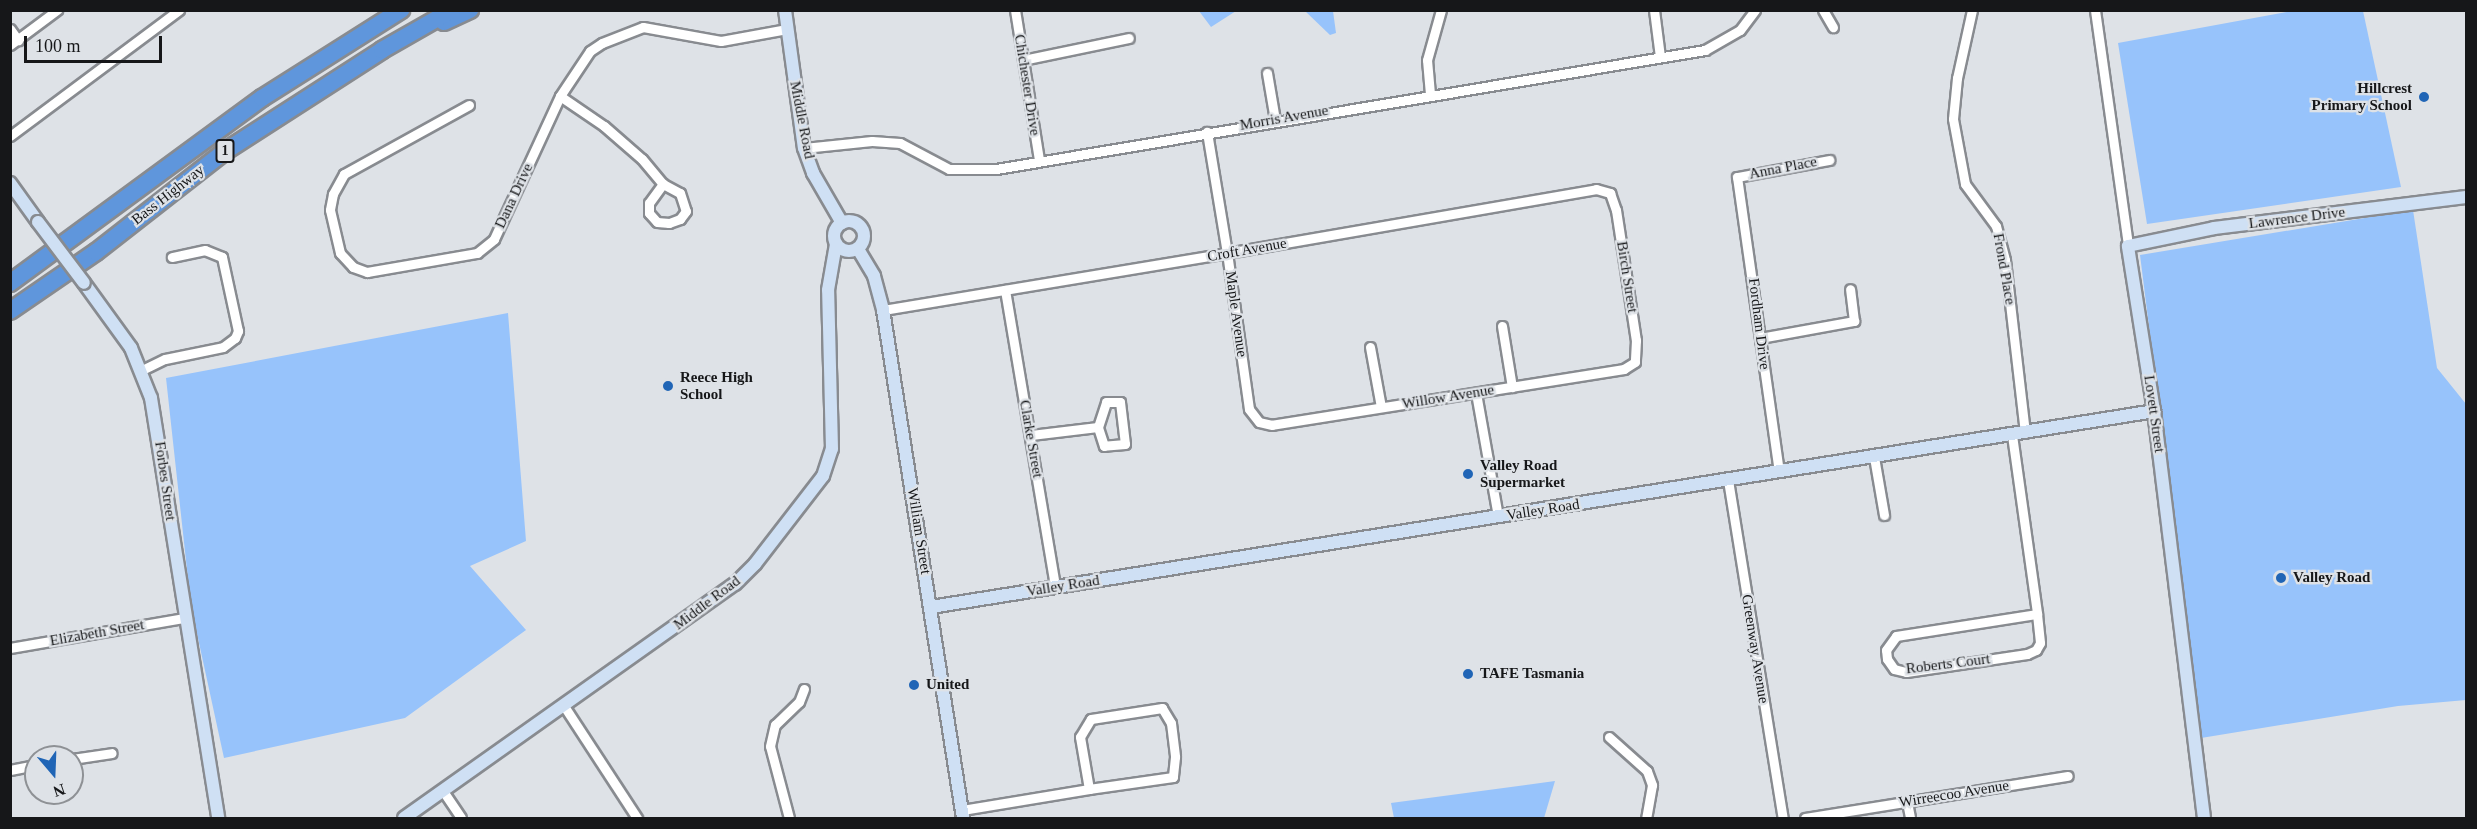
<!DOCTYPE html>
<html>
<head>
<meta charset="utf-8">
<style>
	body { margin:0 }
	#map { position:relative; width:2477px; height:829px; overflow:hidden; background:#dee2e7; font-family:Georgia,serif }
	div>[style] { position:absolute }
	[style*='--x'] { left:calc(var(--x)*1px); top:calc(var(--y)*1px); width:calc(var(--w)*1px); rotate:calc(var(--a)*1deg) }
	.green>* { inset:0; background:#97c3fb }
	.roads { filter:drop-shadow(2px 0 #888b90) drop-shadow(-2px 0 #888b90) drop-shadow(0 2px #888b90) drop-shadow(0 -2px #888b90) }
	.street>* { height:9px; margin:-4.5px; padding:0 4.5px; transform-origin:4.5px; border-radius:4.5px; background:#fff }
	.secondary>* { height:12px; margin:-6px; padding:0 6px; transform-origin:6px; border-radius:6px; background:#cfe0f4 }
	.secondary>.ring { margin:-6px; padding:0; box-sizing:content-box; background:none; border:12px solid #cfe0f4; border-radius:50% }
	.highway>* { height:16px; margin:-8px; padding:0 8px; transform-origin:8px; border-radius:8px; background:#5f96dc }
	.bridges { filter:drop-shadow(2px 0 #888b90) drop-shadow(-2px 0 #888b90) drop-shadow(0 2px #888b90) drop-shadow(0 -2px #888b90) }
	.secondary-bridge>* { height:12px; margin:-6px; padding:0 6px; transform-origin:6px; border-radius:6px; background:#cfe0f4 }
	.dots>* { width:16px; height:16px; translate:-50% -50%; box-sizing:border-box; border:3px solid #dee2e7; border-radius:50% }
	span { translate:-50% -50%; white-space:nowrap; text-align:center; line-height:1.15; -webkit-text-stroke:4.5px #dee2e7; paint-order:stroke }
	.shield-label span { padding:2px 4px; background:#dee2e7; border:2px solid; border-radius:4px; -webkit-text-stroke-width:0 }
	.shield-label { font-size:14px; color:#161719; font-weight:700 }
	.street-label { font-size:15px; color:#161719 }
	.poi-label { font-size:15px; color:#161719; font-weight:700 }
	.right { translate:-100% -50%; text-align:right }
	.left { translate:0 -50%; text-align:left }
	.frame { position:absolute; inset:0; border:12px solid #161719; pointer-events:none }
	.north { position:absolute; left:24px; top:745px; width:60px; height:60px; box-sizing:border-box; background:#dee2e7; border:2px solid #8e9195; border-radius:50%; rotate:161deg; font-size:16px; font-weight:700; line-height:24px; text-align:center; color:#161719 }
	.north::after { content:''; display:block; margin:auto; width:21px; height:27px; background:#2065b6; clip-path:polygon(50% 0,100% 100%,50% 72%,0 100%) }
	.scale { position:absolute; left:24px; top:36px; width:138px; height:27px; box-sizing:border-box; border:3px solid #161719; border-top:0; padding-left:8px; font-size:18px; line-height:21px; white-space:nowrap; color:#161719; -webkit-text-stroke:4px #dee2e7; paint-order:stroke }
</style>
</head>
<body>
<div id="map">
	<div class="green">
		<div style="clip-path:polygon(2297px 10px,2363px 11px,2401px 187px,2147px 224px,2118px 43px)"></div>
		<div style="clip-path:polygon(1199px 11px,1236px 11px,1211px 27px)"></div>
		<div style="clip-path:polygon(1305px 11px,1333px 11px,1336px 33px,1330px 35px)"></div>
		<div style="clip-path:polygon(2413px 210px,2437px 368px,2466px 404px,2466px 700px,2398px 706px,2201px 738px,2140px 255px)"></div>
		<div style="clip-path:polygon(508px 313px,526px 541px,470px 566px,526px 630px,405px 718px,224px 758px,191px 606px,166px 378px)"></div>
		<div style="clip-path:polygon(1555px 781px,1544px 818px,1394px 818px,1391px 803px)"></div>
	</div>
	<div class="roads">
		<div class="street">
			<div style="--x:1015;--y:10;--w:152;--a:80.9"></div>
			<div style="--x:1654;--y:10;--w:47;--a:82.7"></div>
			<div style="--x:1823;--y:10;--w:20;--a:60"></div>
			<div style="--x:1972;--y:10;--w:70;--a:102.4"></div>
			<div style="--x:1957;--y:78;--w:41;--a:95.6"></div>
			<div style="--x:1953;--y:119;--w:66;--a:79.5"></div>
			<div style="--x:1965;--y:184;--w:52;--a:53.6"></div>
			<div style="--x:1996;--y:226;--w:35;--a:75"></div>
			<div style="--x:2005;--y:260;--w:174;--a:83.4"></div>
			<div style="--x:2095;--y:10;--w:238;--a:82"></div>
			<div style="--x:10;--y:29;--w:14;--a:54"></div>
			<div style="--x:10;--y:45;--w:59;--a:-36.7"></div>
			<div style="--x:1023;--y:60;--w:108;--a:-11.7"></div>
			<div style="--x:1267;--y:73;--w:48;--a:80.3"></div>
			<div style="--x:1430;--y:94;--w:34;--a:-95"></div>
			<div style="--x:1427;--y:60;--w:52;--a:-74.4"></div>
			<div style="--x:560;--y:96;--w:53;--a:34.3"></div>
			<div style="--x:604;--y:126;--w:50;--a:41"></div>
			<div style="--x:642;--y:159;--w:33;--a:50"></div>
			<div style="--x:663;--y:184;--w:19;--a:28"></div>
			<div style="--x:680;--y:193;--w:19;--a:72"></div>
			<div style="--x:686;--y:211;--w:10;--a:127"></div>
			<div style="--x:680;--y:219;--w:12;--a:160"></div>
			<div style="--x:669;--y:223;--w:12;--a:-175"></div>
			<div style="--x:657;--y:222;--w:12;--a:-132"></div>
			<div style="--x:649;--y:213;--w:10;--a:-90"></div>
			<div style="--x:649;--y:203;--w:24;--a:-54"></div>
			<div style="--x:469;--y:105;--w:143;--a:151.1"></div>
			<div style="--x:344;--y:174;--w:23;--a:119"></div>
			<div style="--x:333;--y:194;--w:16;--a:101"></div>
			<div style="--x:330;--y:210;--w:44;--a:76.9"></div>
			<div style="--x:340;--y:253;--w:19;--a:47"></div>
			<div style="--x:353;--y:267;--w:15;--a:20"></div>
			<div style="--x:367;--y:272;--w:112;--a:-9.8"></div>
			<div style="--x:477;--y:253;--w:22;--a:-39"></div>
			<div style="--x:494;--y:239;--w:157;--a:-65.2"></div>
			<div style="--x:560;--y:96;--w:54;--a:-56.3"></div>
			<div style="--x:590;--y:51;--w:14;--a:-34"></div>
			<div style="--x:602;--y:43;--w:44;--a:-21.3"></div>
			<div style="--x:643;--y:27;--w:79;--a:10.2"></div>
			<div style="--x:721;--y:41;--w:67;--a:-10.3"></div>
			<div style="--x:10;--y:136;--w:211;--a:-36.7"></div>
			<div style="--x:804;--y:148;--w:68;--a:-5.9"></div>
			<div style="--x:872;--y:141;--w:28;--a:4"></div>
			<div style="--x:900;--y:143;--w:55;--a:28"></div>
			<div style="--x:949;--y:169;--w:47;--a:0"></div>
			<div style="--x:996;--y:169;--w:719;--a:-9.53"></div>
			<div style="--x:1705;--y:50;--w:40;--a:-29.7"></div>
			<div style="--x:1740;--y:30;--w:25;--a:-53"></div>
			<div style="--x:1005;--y:290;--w:301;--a:80.4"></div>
			<div style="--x:883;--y:310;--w:349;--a:-9.4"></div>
			<div style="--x:1227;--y:253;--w:375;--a:-9.8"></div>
			<div style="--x:1596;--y:189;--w:15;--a:16"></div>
			<div style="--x:1610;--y:193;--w:18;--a:71"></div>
			<div style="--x:1616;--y:210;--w:132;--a:81.3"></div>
			<div style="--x:1636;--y:340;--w:22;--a:93"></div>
			<div style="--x:1635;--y:362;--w:13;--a:148"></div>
			<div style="--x:1624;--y:369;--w:356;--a:171"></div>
			<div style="--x:1272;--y:425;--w:13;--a:-167"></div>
			<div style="--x:1259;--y:422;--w:16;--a:-128"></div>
			<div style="--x:1249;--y:409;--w:158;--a:-98"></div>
			<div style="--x:1227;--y:253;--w:123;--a:-99.4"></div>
			<div style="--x:1502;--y:326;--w:62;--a:80.7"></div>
			<div style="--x:1760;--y:338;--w:96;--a:-10.3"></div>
			<div style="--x:1854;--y:321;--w:32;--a:-97"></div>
			<div style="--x:1370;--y:347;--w:61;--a:79.6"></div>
			<div style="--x:142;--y:370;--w:25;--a:-26"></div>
			<div style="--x:165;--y:359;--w:59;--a:-11.7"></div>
			<div style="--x:223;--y:347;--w:15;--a:-37"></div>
			<div style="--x:235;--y:338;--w:8;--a:-67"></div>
			<div style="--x:238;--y:331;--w:76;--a:-102.2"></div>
			<div style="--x:222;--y:257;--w:18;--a:-158"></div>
			<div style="--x:205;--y:250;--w:34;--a:168"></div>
			<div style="--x:1476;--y:393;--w:126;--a:79.9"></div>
			<div style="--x:1031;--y:435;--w:67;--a:-6.8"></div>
			<div style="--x:1098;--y:427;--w:26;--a:-72"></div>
			<div style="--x:1106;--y:402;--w:14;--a:0"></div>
			<div style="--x:1120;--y:402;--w:42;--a:83.2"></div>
			<div style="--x:1125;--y:444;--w:21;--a:175"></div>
			<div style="--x:1104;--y:446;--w:20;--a:-108"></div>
			<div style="--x:2012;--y:435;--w:181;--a:82"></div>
			<div style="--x:2037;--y:614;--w:29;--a:84"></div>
			<div style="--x:2040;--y:643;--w:8;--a:120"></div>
			<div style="--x:2036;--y:650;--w:10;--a:156"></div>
			<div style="--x:2027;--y:654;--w:122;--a:171.5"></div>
			<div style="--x:1906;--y:672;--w:12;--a:-166"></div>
			<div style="--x:1894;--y:669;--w:12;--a:-125"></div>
			<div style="--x:1887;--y:659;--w:9;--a:-96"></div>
			<div style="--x:1886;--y:650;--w:17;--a:-54"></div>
			<div style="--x:1896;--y:636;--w:143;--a:-8.9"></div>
			<div style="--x:1874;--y:457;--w:59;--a:80.2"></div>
			<div style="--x:1779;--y:472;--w:298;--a:-98.1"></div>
			<div style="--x:1737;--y:177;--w:94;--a:-10.5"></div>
			<div style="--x:1728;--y:480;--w:342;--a:80.8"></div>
			<div style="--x:10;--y:648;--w:177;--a:-9.8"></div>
			<div style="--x:564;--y:706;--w:134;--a:56.9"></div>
			<div style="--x:1162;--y:708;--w:17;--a:59"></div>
			<div style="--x:1171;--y:723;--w:34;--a:83"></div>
			<div style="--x:1175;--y:757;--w:20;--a:96"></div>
			<div style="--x:1173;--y:777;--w:85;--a:171.9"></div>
			<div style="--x:1089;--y:789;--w:53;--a:-99.8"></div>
			<div style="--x:1080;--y:737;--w:21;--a:-59"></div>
			<div style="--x:1091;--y:719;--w:72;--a:-8.8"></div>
			<div style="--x:1609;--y:737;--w:51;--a:41.8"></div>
			<div style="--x:1647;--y:771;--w:15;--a:70"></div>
			<div style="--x:1652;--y:785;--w:34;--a:100"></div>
			<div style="--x:72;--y:759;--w:40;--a:-8.5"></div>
			<div style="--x:10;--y:770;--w:26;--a:-11"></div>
			<div style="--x:443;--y:791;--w:32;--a:56"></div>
			<div style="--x:1907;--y:802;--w:16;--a:79"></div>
			<div style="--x:962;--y:810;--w:129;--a:-9.4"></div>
			<div style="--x:789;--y:818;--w:74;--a:-104.8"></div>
			<div style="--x:770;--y:746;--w:22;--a:-77"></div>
			<div style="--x:775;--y:725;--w:33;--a:-44"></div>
			<div style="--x:799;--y:702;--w:14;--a:-69"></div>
			<div style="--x:1805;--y:818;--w:266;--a:-9.1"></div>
		</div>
		<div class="secondary">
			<div style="--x:785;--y:10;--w:139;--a:82.2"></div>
			<div style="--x:804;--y:148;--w:27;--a:70"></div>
			<div style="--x:813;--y:173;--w:58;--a:59.9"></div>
			<div style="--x:10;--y:183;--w:48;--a:54.3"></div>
			<div class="ring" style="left:834px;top:221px;width:18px;height:18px"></div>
			<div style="--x:858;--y:249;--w:31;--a:59"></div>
			<div style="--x:874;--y:276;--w:35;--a:75"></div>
			<div style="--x:883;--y:310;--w:514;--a:81.05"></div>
			<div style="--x:84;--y:283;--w:80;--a:54.1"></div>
			<div style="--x:131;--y:348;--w:54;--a:68.2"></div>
			<div style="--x:151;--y:398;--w:425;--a:80.9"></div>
			<div style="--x:931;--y:607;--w:1239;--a:-9.1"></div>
			<div style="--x:404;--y:818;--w:405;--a:-35.3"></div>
			<div style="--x:735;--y:584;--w:28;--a:-45"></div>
			<div style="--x:755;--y:564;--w:111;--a:-52.3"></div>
			<div style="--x:823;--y:476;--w:28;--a:-72"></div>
			<div style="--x:832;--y:449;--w:159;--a:-91.4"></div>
			<div style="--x:828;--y:290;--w:47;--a:-80.1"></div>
			<div style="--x:2204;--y:818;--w:410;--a:-97"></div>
			<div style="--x:2154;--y:411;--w:167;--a:-99"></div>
			<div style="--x:2128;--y:246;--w:88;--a:-11.8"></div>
			<div style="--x:2214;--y:228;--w:254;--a:-7"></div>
		</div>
		<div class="highway">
			<div style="--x:444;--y:22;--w:29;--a:-25"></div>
			<div style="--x:10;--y:283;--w:313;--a:-36.3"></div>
			<div style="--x:262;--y:98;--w:165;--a:-32.3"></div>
			<div style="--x:10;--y:311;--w:104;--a:-34.5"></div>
			<div style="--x:96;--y:252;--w:162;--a:-38"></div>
			<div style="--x:224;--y:152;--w:188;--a:-32.8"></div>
			<div style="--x:382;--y:50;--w:81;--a:-29.7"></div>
		</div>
	</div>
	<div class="bridges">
		<div class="secondary-bridge">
			<div style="--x:38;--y:222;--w:76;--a:53"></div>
		</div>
	</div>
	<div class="dots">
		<div style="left:2424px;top:97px;background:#2065b6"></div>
		<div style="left:668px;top:386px;background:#2065b6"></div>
		<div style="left:1468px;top:474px;background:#2065b6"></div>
		<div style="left:2281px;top:578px;background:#2065b6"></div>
		<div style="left:1468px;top:674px;background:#2065b6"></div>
		<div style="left:914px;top:685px;background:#2065b6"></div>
	</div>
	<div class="shield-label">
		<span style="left:225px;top:151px">1</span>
	</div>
	<div class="street-label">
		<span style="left:1027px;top:85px;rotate:81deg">Chichester Drive</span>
		<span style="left:1284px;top:118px;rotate:-10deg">Morris Avenue</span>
		<span style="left:802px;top:120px;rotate:79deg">Middle Road</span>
		<span style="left:1783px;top:168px;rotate:-11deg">Anna Place</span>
		<span style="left:168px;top:195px;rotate:-38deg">Bass Highway</span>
		<span style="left:514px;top:196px;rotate:-65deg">Dana Drive</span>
		<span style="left:2297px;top:218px;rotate:-7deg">Lawrence Drive</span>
		<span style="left:1247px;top:250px;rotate:-10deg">Croft Avenue</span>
		<span style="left:2004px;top:269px;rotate:80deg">Frond Place</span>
		<span style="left:1627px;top:277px;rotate:81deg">Birch Street</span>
		<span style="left:1236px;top:314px;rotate:82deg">Maple Avenue</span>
		<span style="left:1759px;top:324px;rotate:83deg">Fordham Drive</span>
		<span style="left:1448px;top:397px;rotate:-9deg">Willow Avenue</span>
		<span style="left:2154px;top:414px;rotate:82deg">Lovett Street</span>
		<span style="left:1031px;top:439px;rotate:80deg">Clarke Street</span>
		<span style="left:165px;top:481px;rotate:82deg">Forbes Street</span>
		<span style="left:1543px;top:510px;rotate:-9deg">Valley Road</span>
		<span style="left:919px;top:531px;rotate:81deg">William Street</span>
		<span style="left:1063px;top:586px;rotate:-9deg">Valley Road</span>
		<span style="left:707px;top:603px;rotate:-37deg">Middle Road</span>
		<span style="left:97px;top:633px;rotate:-10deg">Elizabeth Street</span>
		<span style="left:1755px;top:649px;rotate:81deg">Greenway Avenue</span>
		<span style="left:1948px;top:664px;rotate:-7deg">Roberts Court</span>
		<span style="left:1954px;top:794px;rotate:-9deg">Wirreecoo Avenue</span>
	</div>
	<div class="poi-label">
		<span class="right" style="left:2412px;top:97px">Hillcrest<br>Primary School</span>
		<span class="left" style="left:680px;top:386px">Reece High<br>School</span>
		<span class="left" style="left:1480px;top:474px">Valley Road<br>Supermarket</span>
		<span class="left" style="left:2293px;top:578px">Valley Road</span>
		<span class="left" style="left:1480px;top:674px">TAFE Tasmania</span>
		<span class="left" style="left:926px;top:685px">United</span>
	</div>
	<div class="frame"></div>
	<div class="north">N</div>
	<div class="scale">100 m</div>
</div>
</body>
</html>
